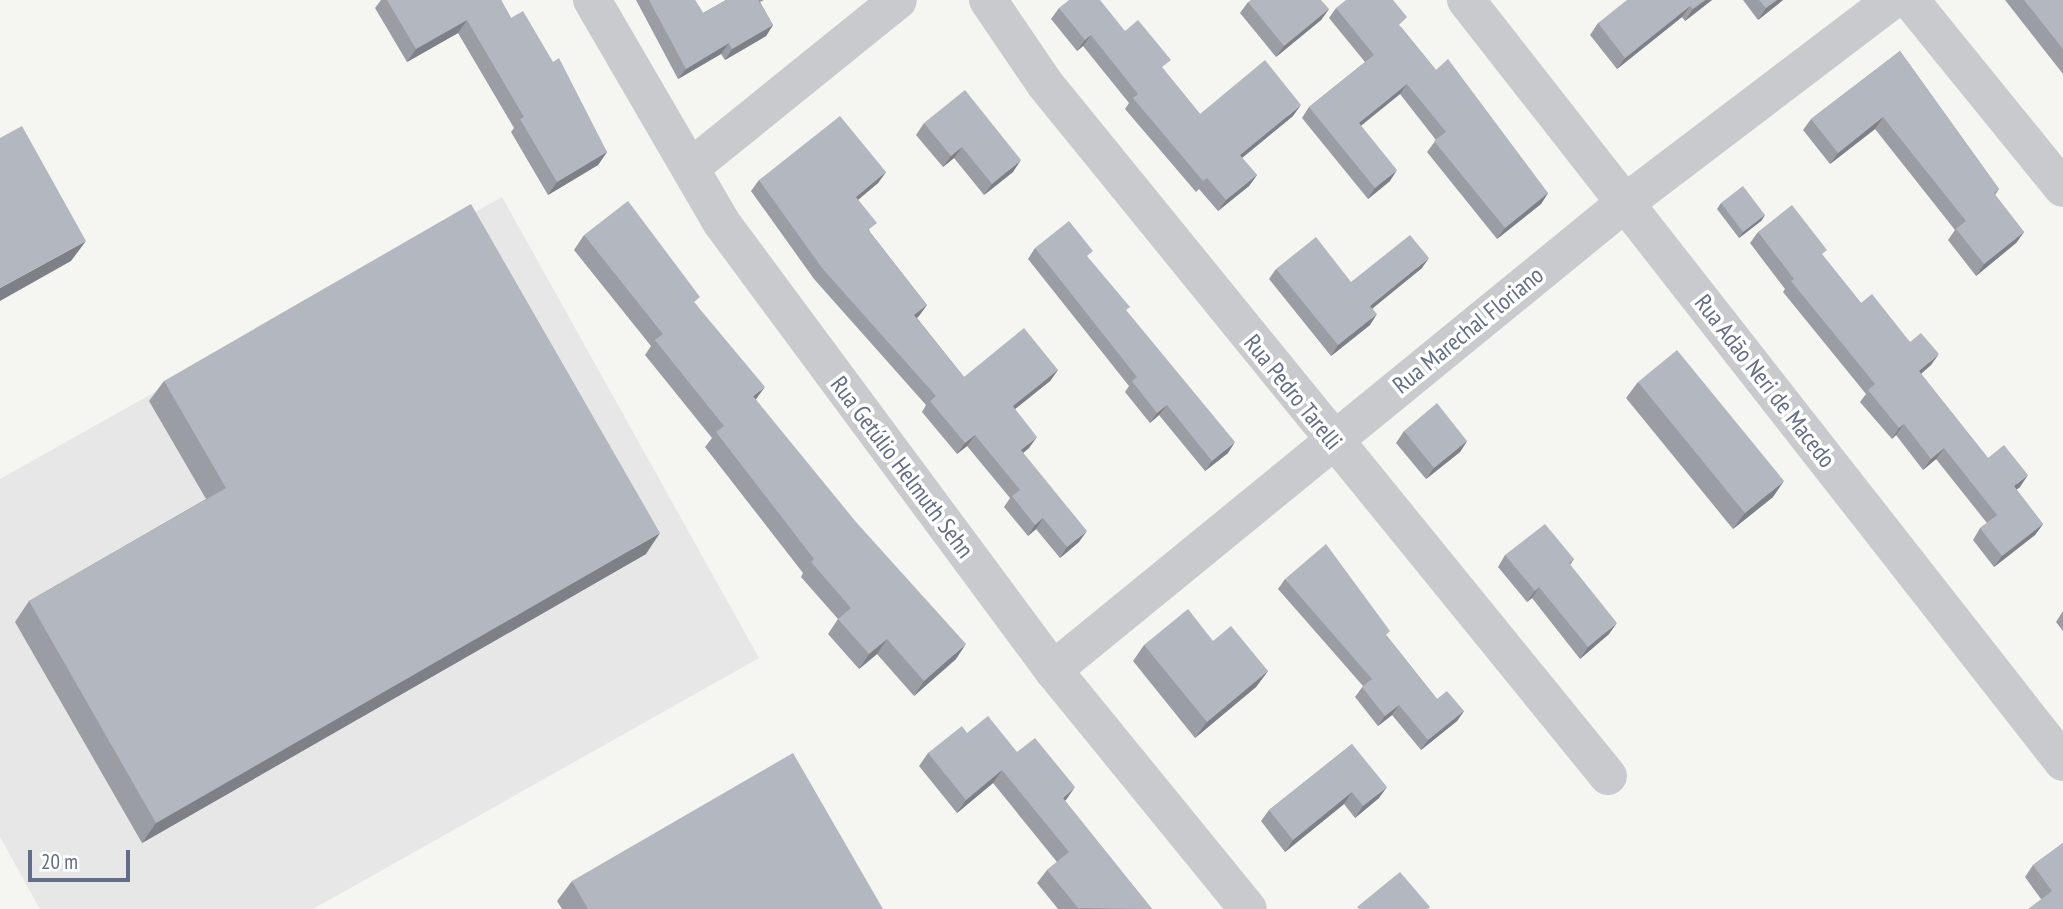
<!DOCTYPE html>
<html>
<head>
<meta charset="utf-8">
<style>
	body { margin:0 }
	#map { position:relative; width:2063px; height:909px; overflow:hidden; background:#f5f6f2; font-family:"PT Sans Narrow",sans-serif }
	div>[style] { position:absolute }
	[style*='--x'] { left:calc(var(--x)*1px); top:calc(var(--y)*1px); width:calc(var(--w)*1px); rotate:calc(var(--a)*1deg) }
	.built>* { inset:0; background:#e6e7e6 }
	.minor>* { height:38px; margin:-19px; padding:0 19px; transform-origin:19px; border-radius:19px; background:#c8cace }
	.wall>* { inset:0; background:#9a9da4 }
	.shaded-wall>* { inset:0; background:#7d8086 }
	.building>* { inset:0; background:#b3b7bf }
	span { translate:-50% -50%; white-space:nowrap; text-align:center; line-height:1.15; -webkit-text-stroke:7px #fff; paint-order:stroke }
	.street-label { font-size:24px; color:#636d85 }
	.scale { position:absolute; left:28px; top:850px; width:102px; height:32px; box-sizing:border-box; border:4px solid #636d85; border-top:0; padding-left:9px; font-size:21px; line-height:24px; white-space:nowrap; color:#636d85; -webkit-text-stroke:5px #fff; paint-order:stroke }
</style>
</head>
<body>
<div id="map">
	<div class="built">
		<div style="clip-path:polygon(502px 197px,759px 658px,313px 909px,40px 909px,0 837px,0 479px)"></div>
	</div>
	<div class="minor">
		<div style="--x:592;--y:0;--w:257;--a:59.8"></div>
		<div style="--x:721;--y:222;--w:558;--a:53.46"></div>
		<div style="--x:1053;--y:670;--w:308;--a:50.8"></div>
		<div style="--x:988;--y:0;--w:102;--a:55.8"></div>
		<div style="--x:1045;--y:84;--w:892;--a:50.87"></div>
		<div style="--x:1466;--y:0;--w:968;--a:51.92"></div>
		<div style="--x:1910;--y:0;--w:242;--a:50.9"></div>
		<div style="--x:690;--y:168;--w:267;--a:-38.9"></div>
		<div style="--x:1053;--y:670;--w:738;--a:-39.23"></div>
		<div style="--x:1625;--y:203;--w:335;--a:-37.2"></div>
	</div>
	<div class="wall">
		<div style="clip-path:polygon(381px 0,501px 0,511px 18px,553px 62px,607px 152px,598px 165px,548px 195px,511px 132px,514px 128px,458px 33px,407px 62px,375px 8px)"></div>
		<div style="clip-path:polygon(636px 0,695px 0,703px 13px,726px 0,764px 0,760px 2px,773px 25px,766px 36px,725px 60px,721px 54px,678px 79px)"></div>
		<div style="clip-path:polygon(1712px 0,1685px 21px,1682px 17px,1617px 69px,1590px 35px,1598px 23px)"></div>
		<div style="clip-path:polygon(1743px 0,1783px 0,1758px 20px)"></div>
		<div style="clip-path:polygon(2005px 0,2063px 0,2063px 74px)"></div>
		<div style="clip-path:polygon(1248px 2px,1329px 9px,1321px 20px,1276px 57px,1240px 13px)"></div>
		<div style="clip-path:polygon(1059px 8px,1125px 31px,1164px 70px,1200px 114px,1293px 116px,1242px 158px,1257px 175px,1249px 186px,1218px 211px,1199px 189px,1196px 192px,1125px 109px,1129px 103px,1083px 46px,1077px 51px,1051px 19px)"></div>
		<div style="clip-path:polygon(1336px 8px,1401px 27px,1436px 70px,1548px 193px,1541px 204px,1497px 239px,1427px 152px,1436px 140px,1400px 94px,1361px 126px,1390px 181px,1368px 199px,1302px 118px,1309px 107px,1365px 62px,1329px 18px)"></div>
		<div style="clip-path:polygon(1900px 51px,1999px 189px,1995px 195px,2024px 232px,2016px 243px,1976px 276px,1948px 240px,1955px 230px,1875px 129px,1830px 164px,1803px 130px,1811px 119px)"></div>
		<div style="clip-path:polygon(924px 123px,1013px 172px,984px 195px,954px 158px,943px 167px,916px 135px)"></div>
		<div style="clip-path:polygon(886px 172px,878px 183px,858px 200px,870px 232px,927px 305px,917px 318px,964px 377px,1058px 370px,1050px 381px,1015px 409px,1029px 448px,1023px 453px,1079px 542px,1060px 558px,1036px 529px,1028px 536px,1004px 507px,1010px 498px,967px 446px,957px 454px,922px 412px,926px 405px,814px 279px,751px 191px,759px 180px)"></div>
		<div style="clip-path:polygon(1721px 203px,1765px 215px,1761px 221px,1739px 238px,1717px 209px)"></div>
		<div style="clip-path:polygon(1758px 232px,1823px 256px,1861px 303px,1910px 342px,1931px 365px,1921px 374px,1988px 458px,2020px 487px,2016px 489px,2043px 524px,2035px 535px,1994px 567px,1973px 540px,1980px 528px,1987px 523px,1936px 459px,1923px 470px,1896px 435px,1892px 439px,1860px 402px,1866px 394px,1783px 292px,1785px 289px,1750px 243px)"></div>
		<div style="clip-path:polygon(584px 235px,696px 304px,756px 400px,956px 659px,914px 696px,877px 654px,859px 669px,828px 634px,838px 619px,801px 577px,803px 573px,705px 447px,712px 438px,645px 355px,651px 346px,574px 250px)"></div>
		<div style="clip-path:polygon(1035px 248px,1088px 258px,1228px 453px,1205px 471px,1159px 415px,1150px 423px,1125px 392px,1129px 386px,1028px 259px)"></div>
		<div style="clip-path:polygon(1422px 268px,1373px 308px,1370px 325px,1331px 356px,1269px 279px,1276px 269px,1351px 282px)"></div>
		<div style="clip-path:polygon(164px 381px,646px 554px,142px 843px,15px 622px,29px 601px,206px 499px,149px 401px)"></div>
		<div style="clip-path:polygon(1638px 382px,1773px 497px,1733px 529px,1626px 398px)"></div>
		<div style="clip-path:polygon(1404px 431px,1467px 441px,1460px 452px,1426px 479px,1396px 443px)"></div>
		<div style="clip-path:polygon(1505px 555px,1574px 559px,1570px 565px,1609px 634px,1580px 659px,1532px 598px,1527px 602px,1498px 567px)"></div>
		<div style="clip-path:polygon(1285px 579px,1387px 636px,1437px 699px,1464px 711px,1457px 721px,1421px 750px,1392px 715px,1378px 726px,1355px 697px,1363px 686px,1278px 589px)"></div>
		<div style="clip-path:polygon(2063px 611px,2063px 631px,2056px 622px)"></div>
		<div style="clip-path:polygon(1213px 641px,1268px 671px,1256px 687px,1195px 738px,1133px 661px,1144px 645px)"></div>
		<div style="clip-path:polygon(967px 733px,1017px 752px,1065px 801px,1152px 909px,1058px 909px,1037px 883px,1047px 870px,1057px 862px,993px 783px,957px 813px,919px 766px,928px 753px)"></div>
		<div style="clip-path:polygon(1352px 744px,1379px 798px,1355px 818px,1344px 804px,1285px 852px,1261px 821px,1269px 810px)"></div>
		<div style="clip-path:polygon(2063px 843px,2063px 909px,2041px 899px,2025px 877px,2033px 865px)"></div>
		<div style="clip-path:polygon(572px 881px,883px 909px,562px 909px,557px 901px)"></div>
	</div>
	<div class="shaded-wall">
		<div style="clip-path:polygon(1705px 0,1712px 0,1685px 21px,1693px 9px)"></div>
		<div style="clip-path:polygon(1777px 0,1783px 0,1758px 20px,1766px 8px)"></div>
		<div style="clip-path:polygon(1690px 6px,1682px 17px,1617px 69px,1625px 58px)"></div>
		<div style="clip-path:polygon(1329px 9px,1321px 20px,1276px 57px,1284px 46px)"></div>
		<div style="clip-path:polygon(467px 20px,458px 33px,407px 62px,416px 49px)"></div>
		<div style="clip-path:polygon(773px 25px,766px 36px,725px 60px,732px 49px)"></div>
		<div style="clip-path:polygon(1091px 35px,1083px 46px,1077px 51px,1085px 40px)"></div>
		<div style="clip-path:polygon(729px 43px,721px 54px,678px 79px,686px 69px)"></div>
		<div style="clip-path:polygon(1407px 84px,1400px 94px,1351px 133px,1359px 123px)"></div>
		<div style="clip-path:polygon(1301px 105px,1293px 116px,1232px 166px,1240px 155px)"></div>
		<div style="clip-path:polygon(1883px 117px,1875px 129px,1830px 164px,1838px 153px)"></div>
		<div style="clip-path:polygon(962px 147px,954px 158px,943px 167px,951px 156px)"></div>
		<div style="clip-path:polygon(607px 152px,598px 165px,548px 195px,557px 182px)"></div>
		<div style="clip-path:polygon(1021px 160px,1013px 172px,984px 195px,992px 184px)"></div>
		<div style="clip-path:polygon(1397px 170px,1390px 181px,1368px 199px,1375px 188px)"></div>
		<div style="clip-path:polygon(886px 172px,878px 183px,848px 208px,856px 197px)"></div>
		<div style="clip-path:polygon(1257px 175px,1249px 186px,1218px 211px,1226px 200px)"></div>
		<div style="clip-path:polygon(1548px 193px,1541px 204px,1497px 239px,1505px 228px)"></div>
		<div style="clip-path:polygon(1765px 215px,1761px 221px,1739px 238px,1743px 232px)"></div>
		<div style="clip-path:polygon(2024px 232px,2016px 243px,1976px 276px,1984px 264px)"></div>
		<div style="clip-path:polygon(86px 241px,71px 261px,0 301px,0 288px)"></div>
		<div style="clip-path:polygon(1429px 258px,1422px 268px,1363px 316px,1370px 306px)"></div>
		<div style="clip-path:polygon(927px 305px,919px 316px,907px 326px,914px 315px)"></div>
		<div style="clip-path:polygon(1377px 314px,1370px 325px,1331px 356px,1338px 345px)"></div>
		<div style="clip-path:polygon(1939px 354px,1931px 365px,1911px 382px,1919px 371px)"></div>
		<div style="clip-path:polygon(1058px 370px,1050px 381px,1005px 417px,1013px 406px)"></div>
		<div style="clip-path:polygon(765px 387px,754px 402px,753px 396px)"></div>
		<div style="clip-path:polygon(1167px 405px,1159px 415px,1150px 423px,1157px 413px)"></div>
		<div style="clip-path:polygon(1904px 424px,1896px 435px,1892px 439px,1899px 428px)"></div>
		<div style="clip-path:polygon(975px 435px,967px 446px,957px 454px,965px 443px)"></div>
		<div style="clip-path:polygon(1037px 437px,1029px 448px,1013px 461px,1021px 450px)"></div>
		<div style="clip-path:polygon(1467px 441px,1460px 452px,1426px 479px,1434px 468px)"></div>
		<div style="clip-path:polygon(1235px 442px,1228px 453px,1205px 471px,1212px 461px)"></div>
		<div style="clip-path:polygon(1944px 448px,1936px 459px,1923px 470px,1931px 459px)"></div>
		<div style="clip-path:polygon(2028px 475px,2020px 487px,2006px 498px,2014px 486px)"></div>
		<div style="clip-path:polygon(1784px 481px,1773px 497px,1733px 529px,1745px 513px)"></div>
		<div style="clip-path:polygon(1043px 518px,1036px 529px,1028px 536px,1035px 525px)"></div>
		<div style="clip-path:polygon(2043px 524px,2035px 535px,1994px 567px,2002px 556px)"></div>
		<div style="clip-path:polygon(1087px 531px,1079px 542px,1060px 558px,1067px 547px)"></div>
		<div style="clip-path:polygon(660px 533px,646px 554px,142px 843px,156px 823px)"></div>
		<div style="clip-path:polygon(1539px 587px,1532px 598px,1527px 602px,1535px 591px)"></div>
		<div style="clip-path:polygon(1617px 623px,1609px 634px,1580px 659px,1588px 647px)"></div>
		<div style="clip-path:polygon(887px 639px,877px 654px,859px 669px,869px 654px)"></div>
		<div style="clip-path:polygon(966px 644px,956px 659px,914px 696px,924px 681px)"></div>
		<div style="clip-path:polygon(1268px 671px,1256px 687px,1195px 738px,1207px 722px)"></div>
		<div style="clip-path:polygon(1399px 705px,1392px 715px,1378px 726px,1385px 716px)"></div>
		<div style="clip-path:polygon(1464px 711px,1457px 721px,1421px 750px,1428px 740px)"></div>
		<div style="clip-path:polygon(1002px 770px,993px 783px,957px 813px,966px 800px)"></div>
		<div style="clip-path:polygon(1075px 787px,1066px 800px,1054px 811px,1063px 798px)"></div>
		<div style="clip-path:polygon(1387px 787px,1379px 798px,1355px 818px,1363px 806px)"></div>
		<div style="clip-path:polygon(1352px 792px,1344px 804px,1285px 852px,1293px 840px)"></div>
	</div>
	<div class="building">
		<div style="clip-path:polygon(387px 0,501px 0,511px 18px,523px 11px,553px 62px,559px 58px,607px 152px,557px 182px,520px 119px,524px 117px,467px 20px,416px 49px)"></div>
		<div style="clip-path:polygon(649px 0,695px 0,703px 13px,726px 0,758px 0,773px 25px,732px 49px,729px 43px,686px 69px)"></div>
		<div style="clip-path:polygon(1069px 0,1100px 0,1125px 31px,1138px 20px,1171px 60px,1162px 67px,1200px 114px,1265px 60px,1301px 105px,1240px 155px,1257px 175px,1226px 200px,1207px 178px,1203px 181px,1133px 98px,1138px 94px,1091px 35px,1085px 40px,1059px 8px)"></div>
		<div style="clip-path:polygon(1251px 0,1321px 0,1329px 9px,1284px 46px,1248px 2px)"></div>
		<div style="clip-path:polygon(1346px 0,1393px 0,1407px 17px,1399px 25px,1436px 70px,1448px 59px,1548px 193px,1505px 228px,1434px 141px,1446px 132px,1407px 84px,1359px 123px,1397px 170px,1375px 188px,1309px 107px,1374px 55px,1336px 8px)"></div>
		<div style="clip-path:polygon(1627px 0,1705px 0,1693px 9px,1690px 6px,1625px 58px,1598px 23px)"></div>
		<div style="clip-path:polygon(1759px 0,1777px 0,1766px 8px)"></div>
		<div style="clip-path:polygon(2024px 0,2063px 0,2063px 49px)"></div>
		<div style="clip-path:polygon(1900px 51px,1999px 189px,1994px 193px,2024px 232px,1984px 264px,1956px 229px,1966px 221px,1883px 117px,1838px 153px,1811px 119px)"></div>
		<div style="clip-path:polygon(965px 90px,1021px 160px,992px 184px,962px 147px,951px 156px,924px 123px)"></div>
		<div style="clip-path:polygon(840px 116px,886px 172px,856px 197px,877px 223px,868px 230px,927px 305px,914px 315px,964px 377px,1024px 328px,1058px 370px,1013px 406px,1037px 437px,1021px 450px,1087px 531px,1067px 547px,1043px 518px,1035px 525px,1012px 496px,1020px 490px,975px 435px,965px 443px,930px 401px,936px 396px,822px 268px,759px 180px)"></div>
		<div style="clip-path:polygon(22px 126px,86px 241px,0 288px,0 138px)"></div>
		<div style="clip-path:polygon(1743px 186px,1765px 215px,1743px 232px,1721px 203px)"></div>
		<div style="clip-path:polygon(628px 201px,700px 297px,694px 302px,765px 387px,753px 396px,856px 522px,966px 644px,924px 681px,887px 639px,869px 654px,838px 619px,851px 608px,811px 562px,814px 559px,716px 432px,724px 426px,655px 340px,663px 334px,584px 235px)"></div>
		<div style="clip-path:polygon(471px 204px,660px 533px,156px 823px,29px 601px,226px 488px,164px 381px)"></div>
		<div style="clip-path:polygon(1792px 205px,1827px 250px,1822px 254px,1861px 303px,1872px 294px,1910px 342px,1921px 333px,1939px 354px,1919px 371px,1988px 458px,2004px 445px,2028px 475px,2014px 486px,2043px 524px,2002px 556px,1980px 528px,1997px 515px,1944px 448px,1931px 459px,1904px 424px,1899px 428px,1868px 390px,1875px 384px,1791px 281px,1794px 279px,1758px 232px)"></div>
		<div style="clip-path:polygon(1069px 221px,1093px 251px,1087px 256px,1130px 307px,1126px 310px,1235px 442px,1212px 461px,1167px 405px,1157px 413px,1132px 381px,1137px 377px,1035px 248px)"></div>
		<div style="clip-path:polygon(1410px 235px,1429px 258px,1370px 306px,1377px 314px,1338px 345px,1276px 269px,1316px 237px,1351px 282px)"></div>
		<div style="clip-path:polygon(1677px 350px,1784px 481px,1745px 513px,1638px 382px)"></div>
		<div style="clip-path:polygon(1437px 403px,1467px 441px,1434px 468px,1404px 431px)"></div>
		<div style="clip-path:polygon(1545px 524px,1574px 559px,1569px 563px,1617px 623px,1588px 647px,1539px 587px,1535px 591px,1505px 555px)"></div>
		<div style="clip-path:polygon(1326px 544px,1390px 631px,1386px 635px,1437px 699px,1447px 691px,1464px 711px,1428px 740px,1399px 705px,1385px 716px,1362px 687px,1372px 679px,1285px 579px)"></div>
		<div style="clip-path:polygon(1188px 609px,1213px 641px,1231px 626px,1268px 671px,1207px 722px,1144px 645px)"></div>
		<div style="clip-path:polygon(988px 716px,1017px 752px,1035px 738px,1075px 787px,1063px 798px,1152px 909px,1078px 908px,1047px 870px,1069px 852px,1002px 770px,966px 800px,928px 753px,962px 726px,967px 733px)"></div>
		<div style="clip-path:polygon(1352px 744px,1387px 787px,1363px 806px,1352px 792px,1293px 840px,1269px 810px)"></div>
		<div style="clip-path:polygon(793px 753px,883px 909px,588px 909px,572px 881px)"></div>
		<div style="clip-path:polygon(2063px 843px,2063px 909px,2028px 909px,2052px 891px,2033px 865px)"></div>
		<div style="clip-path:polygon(1400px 872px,1430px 907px,1428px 909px,1359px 909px,1357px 907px)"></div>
	</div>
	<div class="street-label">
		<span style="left:1468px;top:330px;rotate:-39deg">Rua Marechal Floriano</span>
		<span style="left:1765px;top:381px;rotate:52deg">Rua Adão Neri de Macedo</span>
		<span style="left:1293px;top:392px;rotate:51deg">Rua Pedro Tarelli</span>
		<span style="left:902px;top:467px;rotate:53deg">Rua Getúlio Helmuth Sehn</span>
	</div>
	<div class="scale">20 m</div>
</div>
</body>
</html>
